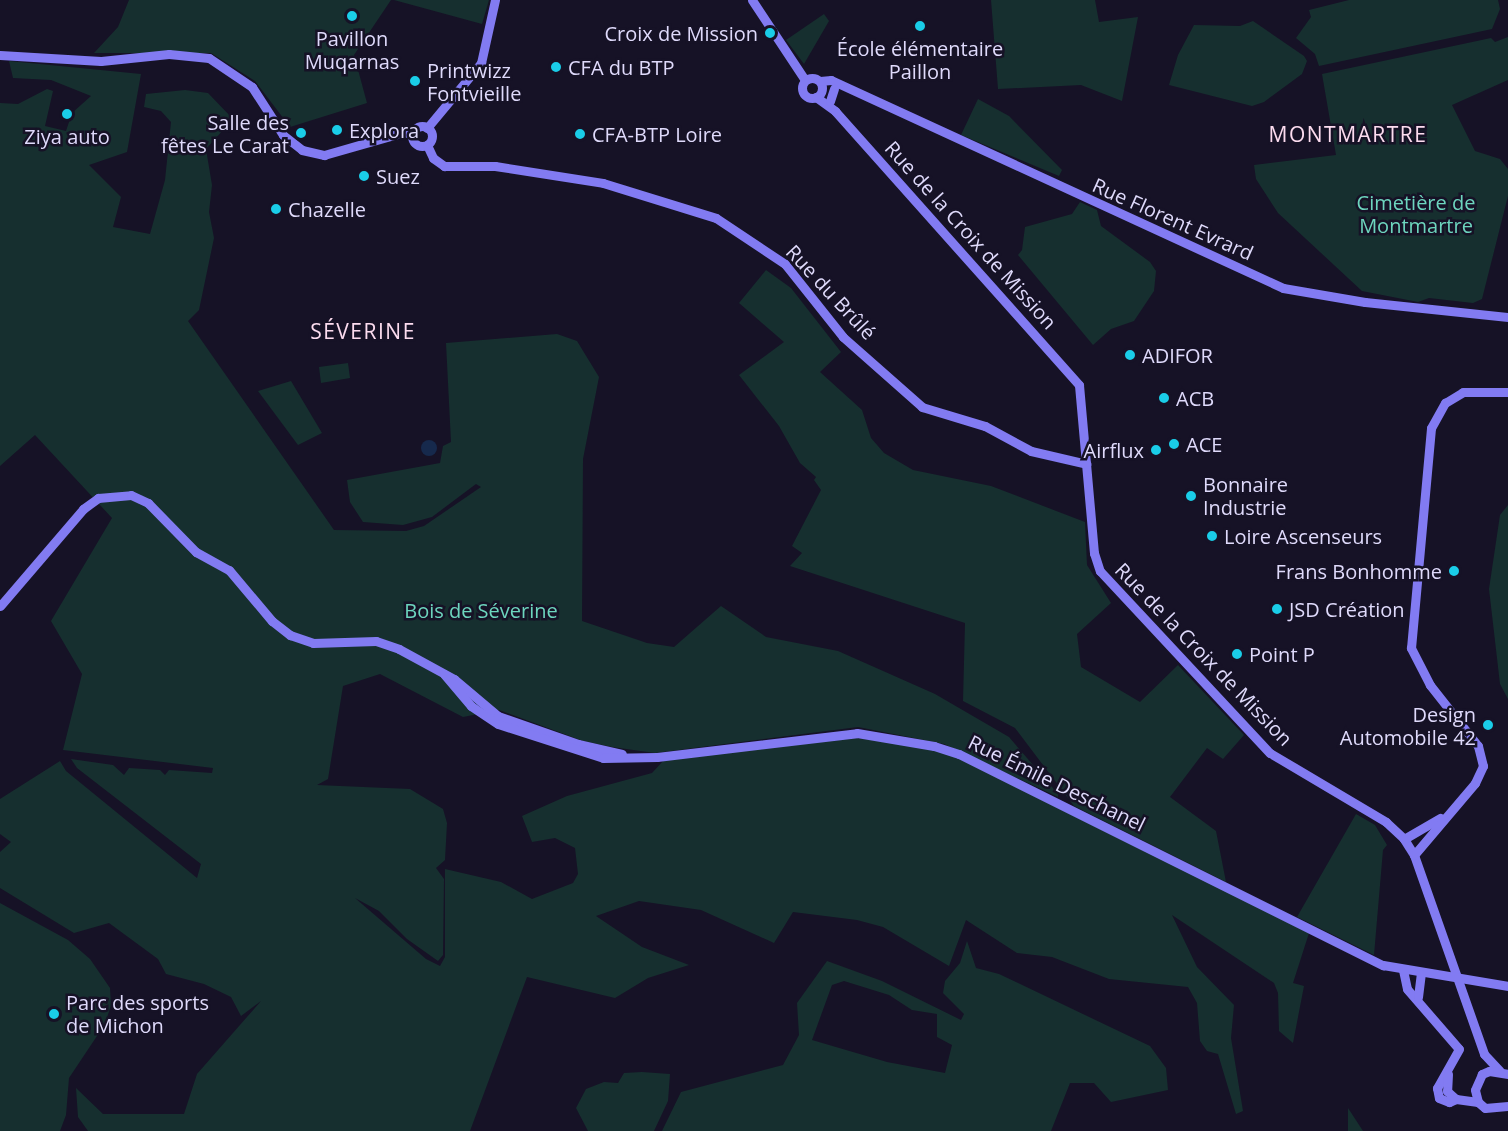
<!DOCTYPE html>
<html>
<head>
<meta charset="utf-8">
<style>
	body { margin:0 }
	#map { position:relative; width:1508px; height:1131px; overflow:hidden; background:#161226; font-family:"Open Sans",sans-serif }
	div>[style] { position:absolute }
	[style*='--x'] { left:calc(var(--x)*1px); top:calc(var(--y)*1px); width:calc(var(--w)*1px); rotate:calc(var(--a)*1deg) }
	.green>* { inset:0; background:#162f2f }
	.water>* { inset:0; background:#16294c }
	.round { border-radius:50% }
	.secondary>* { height:9px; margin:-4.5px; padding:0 4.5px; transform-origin:4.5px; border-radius:4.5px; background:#827bf2 }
	.secondary>.ring { margin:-4.5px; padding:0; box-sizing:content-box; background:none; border:9px solid #827bf2; border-radius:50% }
	.dots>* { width:16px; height:16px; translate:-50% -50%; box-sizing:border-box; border:3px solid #161226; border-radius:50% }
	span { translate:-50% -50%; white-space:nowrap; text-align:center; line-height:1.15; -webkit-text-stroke:5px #161226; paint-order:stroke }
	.poi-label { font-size:20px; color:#dfdafb }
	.right { translate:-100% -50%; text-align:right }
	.left { translate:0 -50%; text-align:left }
	.park-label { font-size:20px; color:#6dd5be }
	.street-label { font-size:20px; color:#dfdafb }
	.neighbourhood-label { font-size:21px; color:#fcdcef; letter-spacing:1.5px }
</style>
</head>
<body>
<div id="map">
	<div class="green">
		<div style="clip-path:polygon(129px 0,391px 0,354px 55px,367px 103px,290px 127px,255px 81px,211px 53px,94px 53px,118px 27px)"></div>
		<div style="clip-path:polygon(394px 0,489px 0,482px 24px)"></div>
		<div style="clip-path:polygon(991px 0,1095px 0,1099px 22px,1138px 17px,1122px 101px,1081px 85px,998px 89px)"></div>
		<div style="clip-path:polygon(1349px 0,1498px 0,1500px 9px,1492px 29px,1319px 66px,1315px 54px,1296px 38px,1311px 17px,1309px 10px)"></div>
		<div style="clip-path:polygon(824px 14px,829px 21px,804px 64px,786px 40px)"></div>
		<div style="clip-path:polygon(1253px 21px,1304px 56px,1307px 61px,1302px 74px,1264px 102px,1252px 106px,1169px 85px,1178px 55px,1194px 25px,1240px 26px)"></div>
		<div style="clip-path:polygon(1508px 37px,1508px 80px,1452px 105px,1475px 151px,1500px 159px,1508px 169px,1508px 196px,1482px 299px,1473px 303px,1429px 298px,1418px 302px,1362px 291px,1278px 213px,1256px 179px,1254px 165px,1336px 155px,1322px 74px,1491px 38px,1495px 42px)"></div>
		<div style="clip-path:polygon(9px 61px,141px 74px,127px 152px,89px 165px,121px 197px,113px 227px,150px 234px,165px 180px,171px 122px,161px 111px,144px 107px,146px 94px,185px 90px,208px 93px,233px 119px,206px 149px,212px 185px,209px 212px,214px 238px,199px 310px,188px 321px,334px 530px,406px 531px,424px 526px,481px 487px,476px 484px,432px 517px,403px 525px,363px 522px,350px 502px,347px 480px,440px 463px,443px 446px,451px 442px,446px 343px,557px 334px,577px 341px,599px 377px,583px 459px,582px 621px,647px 643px,674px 647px,721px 606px,766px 637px,838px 651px,935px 694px,1009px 737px,1058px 794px,1058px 797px,944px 744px,858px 727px,655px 753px,612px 747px,583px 741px,499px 710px,463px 717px,380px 674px,343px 686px,328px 779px,317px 785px,410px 789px,443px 809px,447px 823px,445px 860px,436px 868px,444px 879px,443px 955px,438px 961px,407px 939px,379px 911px,355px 898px,426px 959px,440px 966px,445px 957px,445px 869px,501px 882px,532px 899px,573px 883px,578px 874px,575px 848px,555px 838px,532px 842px,522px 816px,567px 796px,652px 773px,664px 760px,856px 738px,926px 747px,962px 759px,1309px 933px,1293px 983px,1304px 986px,1293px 1043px,1279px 1031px,1278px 993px,1274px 983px,1172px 915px,1197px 967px,1234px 1005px,1231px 1038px,1243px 1111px,1236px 1114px,1218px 1054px,1207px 1051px,1200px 1041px,1197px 1003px,1188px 987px,1109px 979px,1052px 957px,1017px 953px,966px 920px,949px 966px,883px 927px,857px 920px,793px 912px,774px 943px,701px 910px,639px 901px,596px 916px,642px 947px,689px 965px,648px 978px,615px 998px,527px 977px,470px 1131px,88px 1131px,78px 1117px,76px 1088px,103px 1114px,184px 1114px,197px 1074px,261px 1001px,241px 1016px,231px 997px,204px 984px,166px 974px,158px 959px,109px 923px,74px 933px,0 888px,0 852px,11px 842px,0 834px,0 799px,60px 761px,66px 771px,197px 878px,201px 864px,77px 768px,71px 759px,113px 765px,124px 775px,129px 768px,160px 770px,165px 775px,169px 770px,212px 773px,213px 768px,63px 750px,82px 674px,51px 621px,112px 518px,35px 435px,0 466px,0 103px,18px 104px,47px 89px,53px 91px,45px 126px,66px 131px,72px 113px,91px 96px,51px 80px,13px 78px)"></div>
		<div style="clip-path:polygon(978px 99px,1009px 116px,1062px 170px,1059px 176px,961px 135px)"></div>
		<div style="clip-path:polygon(1080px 202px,1097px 210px,1101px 226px,1150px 262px,1156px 271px,1154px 291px,1134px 321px,1111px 329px,1093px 345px,1018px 255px,1022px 250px,1025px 227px,1072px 214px)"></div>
		<div style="clip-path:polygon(766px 270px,791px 288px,841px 352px,820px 372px,862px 410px,871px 438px,884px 453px,913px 470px,991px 486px,1085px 522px,1087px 565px,1111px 603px,1077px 634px,1081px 667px,1140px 702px,1178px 665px,1244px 735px,1223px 759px,1207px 748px,1170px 797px,1216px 831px,1226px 882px,1074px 806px,1015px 728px,963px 701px,965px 623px,790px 566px,802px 553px,792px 546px,821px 490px,814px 480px,816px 477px,800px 463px,779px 426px,739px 375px,784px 342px,739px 303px)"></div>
		<div style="clip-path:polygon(348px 363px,350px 378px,321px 383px,319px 367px)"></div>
		<div style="clip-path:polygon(291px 381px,322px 433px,298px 445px,258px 391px)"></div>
		<div style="clip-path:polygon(1508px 505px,1508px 699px,1500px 684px,1489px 589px,1500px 515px)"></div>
		<div style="clip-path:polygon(1356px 814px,1375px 825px,1387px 845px,1383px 850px,1374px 955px,1297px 917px)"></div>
		<div style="clip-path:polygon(0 903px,68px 940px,90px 959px,110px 988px,111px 1005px,105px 1024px,69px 1078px,66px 1115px,60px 1131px,0 1131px)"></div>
		<div style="clip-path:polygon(evenodd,967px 941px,976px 968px,999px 974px,1150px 1046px,1166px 1068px,1168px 1090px,1111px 1102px,1094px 1083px,1070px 1083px,1051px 1131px,662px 1131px,681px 1092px,783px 1065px,799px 1035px,797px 1003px,827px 961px,882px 981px,961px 1020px,964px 1014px,943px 993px,945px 981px,960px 963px,967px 941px,844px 981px,889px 995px,912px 1010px,937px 1014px,937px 1037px,952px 1045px,945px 1073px,887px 1062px,812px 1040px,832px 985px,844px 981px)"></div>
		<div style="clip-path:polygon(642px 1072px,670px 1074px,668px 1101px,654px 1131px,588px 1131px,576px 1108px,586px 1089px,604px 1082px,618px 1083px,624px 1073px)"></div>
		<div style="clip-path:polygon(1348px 1108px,1363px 1131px,1348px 1131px)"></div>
	</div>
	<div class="water">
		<div class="round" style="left:421px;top:440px;width:16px;height:16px"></div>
	</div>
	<div class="secondary">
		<div style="--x:752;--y:0;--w:96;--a:56.5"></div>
		<div style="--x:0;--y:55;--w:101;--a:3.4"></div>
		<div style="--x:101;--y:61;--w:68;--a:-5.9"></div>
		<div style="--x:169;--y:54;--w:40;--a:5.7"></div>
		<div style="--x:209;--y:58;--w:52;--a:34"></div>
		<div style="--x:252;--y:87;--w:57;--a:57.1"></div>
		<div style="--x:283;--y:135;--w:24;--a:38"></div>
		<div style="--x:302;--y:150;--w:23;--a:13"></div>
		<div style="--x:324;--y:155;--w:83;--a:-16"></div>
		<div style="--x:404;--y:132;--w:9;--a:13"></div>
		<div class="ring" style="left:802px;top:78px;width:11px;height:11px"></div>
		<div style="--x:820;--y:81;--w:11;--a:-5"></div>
		<div style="--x:831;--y:80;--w:498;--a:24.7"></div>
		<div style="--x:1283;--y:288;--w:83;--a:9.7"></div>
		<div style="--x:1365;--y:302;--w:144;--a:6"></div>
		<div style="--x:816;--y:97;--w:24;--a:36"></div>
		<div style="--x:835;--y:111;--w:367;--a:48.3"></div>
		<div style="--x:1079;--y:385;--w:169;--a:84.9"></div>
		<div style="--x:1094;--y:553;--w:19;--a:72"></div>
		<div style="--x:1100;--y:571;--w:249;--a:47"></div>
		<div style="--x:1270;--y:753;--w:135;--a:30.7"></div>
		<div style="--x:1386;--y:822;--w:25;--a:43"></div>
		<div style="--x:1404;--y:839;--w:19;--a:58"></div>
		<div style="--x:1414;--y:855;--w:211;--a:70.6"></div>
		<div style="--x:1484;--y:1054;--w:23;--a:47"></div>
		<div style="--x:830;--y:101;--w:13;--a:-72"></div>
		<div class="ring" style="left:412px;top:126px;width:11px;height:11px"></div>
		<div style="--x:427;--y:128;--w:85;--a:-50.3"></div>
		<div style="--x:481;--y:63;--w:65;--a:-77.5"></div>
		<div style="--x:427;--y:145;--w:14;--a:65"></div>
		<div style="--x:433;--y:158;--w:14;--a:36"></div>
		<div style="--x:444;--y:166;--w:51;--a:0"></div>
		<div style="--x:495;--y:166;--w:109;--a:8.9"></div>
		<div style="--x:603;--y:183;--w:118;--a:17.2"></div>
		<div style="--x:716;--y:218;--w:83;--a:33.7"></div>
		<div style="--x:785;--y:264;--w:93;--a:51.5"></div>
		<div style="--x:843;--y:337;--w:106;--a:41.5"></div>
		<div style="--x:922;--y:407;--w:66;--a:16.8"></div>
		<div style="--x:985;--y:426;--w:52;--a:28.5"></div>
		<div style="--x:1031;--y:451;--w:57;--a:13.1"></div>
		<div style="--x:0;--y:606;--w:128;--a:-49.4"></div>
		<div style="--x:83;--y:509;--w:19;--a:-36"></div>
		<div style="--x:98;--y:498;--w:33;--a:-5"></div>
		<div style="--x:131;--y:495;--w:19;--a:25"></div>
		<div style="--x:148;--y:503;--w:69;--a:45.6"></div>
		<div style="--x:196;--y:552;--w:38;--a:29"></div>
		<div style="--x:229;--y:570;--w:67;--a:49.9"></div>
		<div style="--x:272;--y:621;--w:23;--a:38"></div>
		<div style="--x:290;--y:635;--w:24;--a:19"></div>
		<div style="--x:313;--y:643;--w:63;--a:-1.8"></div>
		<div style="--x:376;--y:641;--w:24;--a:19"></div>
		<div style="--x:399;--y:649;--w:63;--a:28.6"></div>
		<div style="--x:454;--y:679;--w:57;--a:40.1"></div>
		<div style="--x:498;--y:716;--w:85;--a:19.3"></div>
		<div style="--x:578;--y:744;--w:45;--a:12.8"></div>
		<div style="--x:444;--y:674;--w:42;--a:49.8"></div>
		<div style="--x:471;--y:706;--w:32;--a:34"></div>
		<div style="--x:498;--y:724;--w:110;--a:17.9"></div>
		<div style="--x:603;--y:758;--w:54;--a:-1.1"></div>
		<div style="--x:657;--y:757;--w:201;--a:-6.8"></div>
		<div style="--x:857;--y:733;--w:78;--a:9.6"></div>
		<div style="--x:934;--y:746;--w:26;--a:18"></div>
		<div style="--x:959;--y:754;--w:474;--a:26.5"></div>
		<div style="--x:1383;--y:965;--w:127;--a:9.5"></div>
		<div style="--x:1404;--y:839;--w:42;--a:-30.3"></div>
		<div style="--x:1414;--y:855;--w:94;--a:-49.7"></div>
		<div style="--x:1475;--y:783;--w:19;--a:-65"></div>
		<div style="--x:1483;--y:766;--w:21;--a:-104"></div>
		<div style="--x:1478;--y:746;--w:78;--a:-128.2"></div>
		<div style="--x:1430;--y:685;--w:42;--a:-117.2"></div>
		<div style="--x:1411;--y:648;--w:221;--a:-84.8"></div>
		<div style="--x:1431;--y:428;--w:29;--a:-61"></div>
		<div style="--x:1445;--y:403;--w:21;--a:-31"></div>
		<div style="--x:1463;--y:392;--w:45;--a:0"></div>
		<div style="--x:1403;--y:970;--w:19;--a:78"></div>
		<div style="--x:1407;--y:989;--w:79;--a:49.1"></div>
		<div style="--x:1459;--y:1049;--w:45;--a:119.4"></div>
		<div style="--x:1437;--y:1088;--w:10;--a:79"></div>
		<div style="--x:1439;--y:1098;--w:11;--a:22"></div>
		<div style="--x:1449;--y:1102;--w:8;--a:-23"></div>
		<div style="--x:1456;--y:1099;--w:22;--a:8"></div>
		<div style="--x:1418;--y:997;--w:23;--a:-83"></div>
		<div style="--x:1448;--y:1074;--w:17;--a:93"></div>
		<div style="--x:1447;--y:1091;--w:12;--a:42"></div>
		<div style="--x:1508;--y:1074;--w:19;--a:-171"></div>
		<div style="--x:1489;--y:1071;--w:8;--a:157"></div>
		<div style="--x:1482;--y:1074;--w:17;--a:114"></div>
		<div style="--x:1475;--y:1090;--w:12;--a:76"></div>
		<div style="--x:1478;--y:1102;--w:9;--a:41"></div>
		<div style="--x:1485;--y:1108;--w:23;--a:-5"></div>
	</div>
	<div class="dots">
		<div style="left:352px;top:16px;background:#1acde8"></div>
		<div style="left:920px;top:26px;background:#1acde8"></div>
		<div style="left:770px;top:33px;background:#1acde8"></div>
		<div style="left:556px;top:67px;background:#1acde8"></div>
		<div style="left:415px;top:81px;background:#1acde8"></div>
		<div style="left:67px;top:114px;background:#1acde8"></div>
		<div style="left:337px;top:130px;background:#1acde8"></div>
		<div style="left:301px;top:133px;background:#1acde8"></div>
		<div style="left:580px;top:134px;background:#1acde8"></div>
		<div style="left:364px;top:176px;background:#1acde8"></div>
		<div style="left:276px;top:209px;background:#1acde8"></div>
		<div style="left:1130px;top:355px;background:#1acde8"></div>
		<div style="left:1164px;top:398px;background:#1acde8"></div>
		<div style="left:1174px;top:444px;background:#1acde8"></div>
		<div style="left:1156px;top:450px;background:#1acde8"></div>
		<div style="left:1191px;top:496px;background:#1acde8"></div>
		<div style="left:1212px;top:536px;background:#1acde8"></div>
		<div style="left:1454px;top:571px;background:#1acde8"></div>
		<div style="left:1277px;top:609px;background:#1acde8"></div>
		<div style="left:1237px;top:654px;background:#1acde8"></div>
		<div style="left:1488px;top:725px;background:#1acde8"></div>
		<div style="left:54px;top:1014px;background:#1acde8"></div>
	</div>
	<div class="poi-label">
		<span class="right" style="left:758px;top:33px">Croix de Mission</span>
		<span style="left:352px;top:50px">Pavillon<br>Muqarnas</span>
		<span style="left:920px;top:60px">École élémentaire<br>Paillon</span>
		<span class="left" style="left:568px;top:67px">CFA du BTP</span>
		<span class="left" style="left:427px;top:82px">Printwizz<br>Fontvieille</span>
		<span class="right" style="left:289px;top:134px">Salle des<br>fêtes Le Carat</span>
		<span class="left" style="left:349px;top:130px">Explora</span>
		<span class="left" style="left:592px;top:134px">CFA-BTP Loire</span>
		<span style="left:67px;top:136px">Ziya auto</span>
		<span class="left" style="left:376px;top:176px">Suez</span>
		<span class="left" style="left:288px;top:209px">Chazelle</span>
		<span class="left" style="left:1142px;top:355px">ADIFOR</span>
		<span class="left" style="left:1176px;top:398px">ACB</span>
		<span class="left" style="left:1186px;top:444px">ACE</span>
		<span class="right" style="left:1144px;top:450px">Airflux</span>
		<span class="left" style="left:1203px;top:496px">Bonnaire<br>Industrie</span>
		<span class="left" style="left:1224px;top:536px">Loire Ascenseurs</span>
		<span class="right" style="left:1442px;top:571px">Frans Bonhomme</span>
		<span class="left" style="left:1289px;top:609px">JSD Création</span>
		<span class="left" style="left:1249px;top:654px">Point P</span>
		<span class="right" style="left:1476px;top:726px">Design<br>Automobile 42</span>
		<span class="left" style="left:66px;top:1014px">Parc des sports<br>de Michon</span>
	</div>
	<div class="park-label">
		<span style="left:1416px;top:214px">Cimetière de<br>Montmartre</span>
		<span style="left:481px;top:610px">Bois de Séverine</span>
	</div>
	<div class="street-label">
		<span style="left:1173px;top:219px;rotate:24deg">Rue Florent Evrard</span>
		<span style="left:971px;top:235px;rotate:48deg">Rue de la Croix de Mission</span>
		<span style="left:831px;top:292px;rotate:47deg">Rue du Brûlé</span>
		<span style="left:1204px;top:654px;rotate:46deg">Rue de la Croix de Mission</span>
		<span style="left:1057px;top:783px;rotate:26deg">Rue Émile Deschanel</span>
	</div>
	<div class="neighbourhood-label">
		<span style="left:1348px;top:134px">MONTMARTRE</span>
		<span style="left:363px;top:331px">SÉVERINE</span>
	</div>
</div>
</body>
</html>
